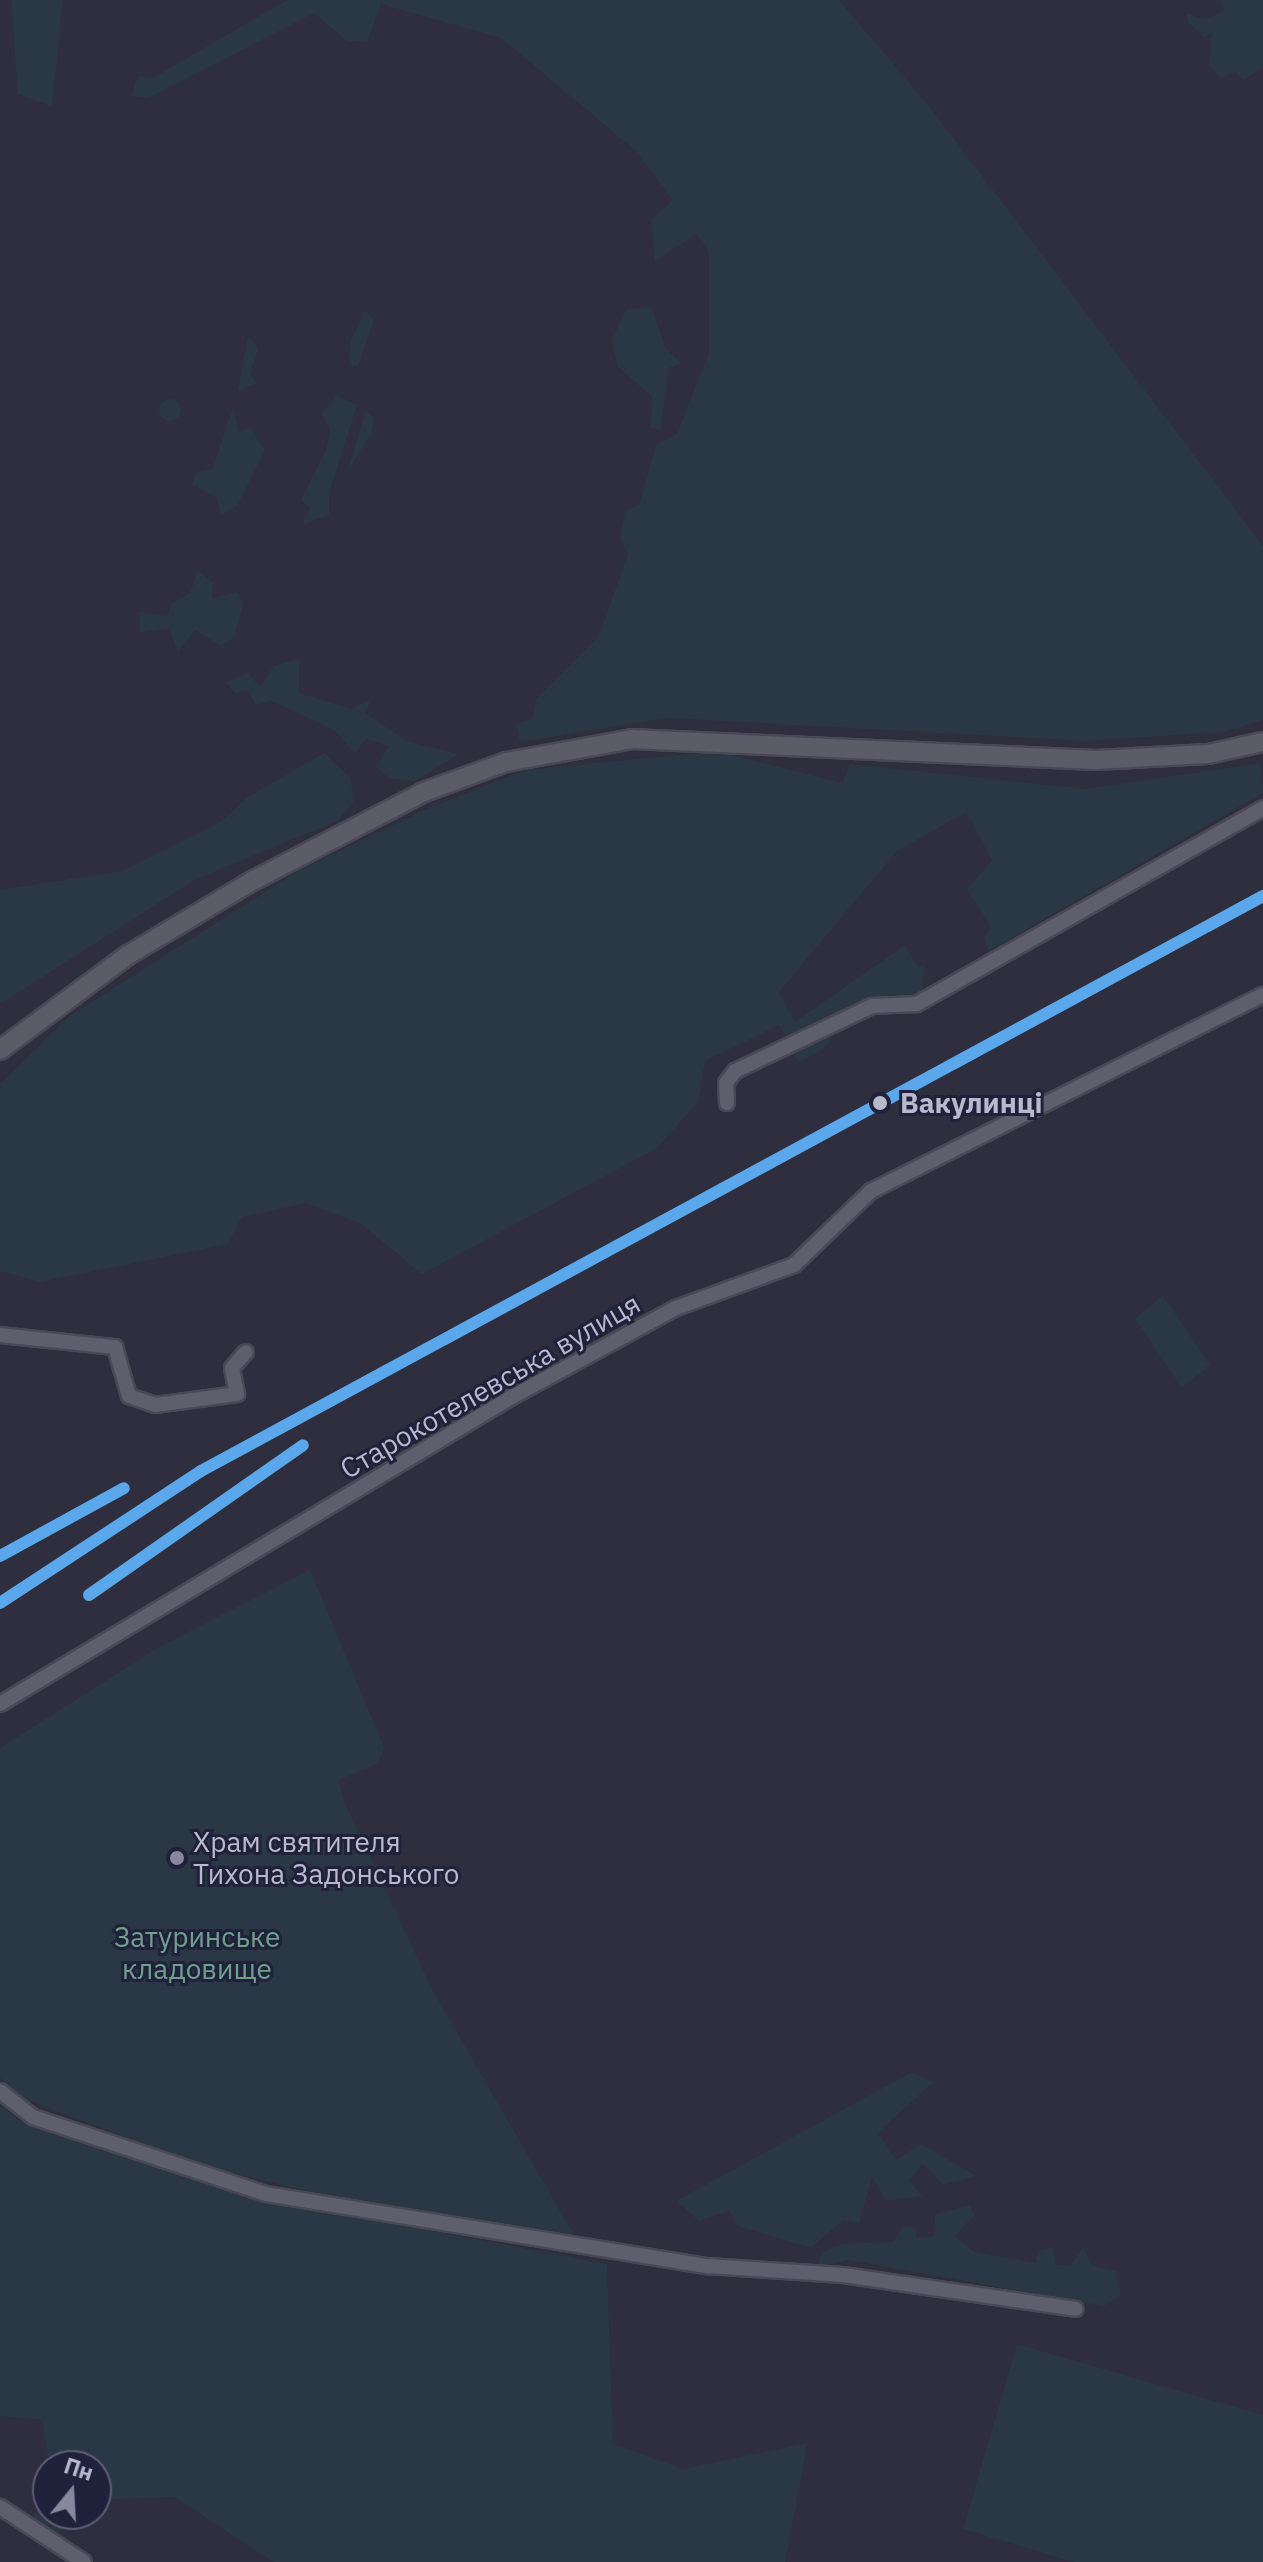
<!DOCTYPE html>
<html>
<head>
<meta charset="utf-8">
<style>
	body { margin:0 }
	#map { position:relative; width:1263px; height:2562px; overflow:hidden; background:#2e2e3e; font-family:"IBM Plex Sans",sans-serif }
	div>[style] { position:absolute }
	[style*='--x'] { left:calc(var(--x)*1px); top:calc(var(--y)*1px); width:calc(var(--w)*1px); rotate:calc(var(--a)*1deg) }
	.green>* { inset:0; background:#2a3745 }
	.round { border-radius:50% }
	.roads { filter:drop-shadow(2px 0 #494955) drop-shadow(-2px 0 #494955) drop-shadow(0 2px #494955) drop-shadow(0 -2px #494955) }
	.minor>* { height:14px; margin:-7px; padding:0 7px; transform-origin:7px; border-radius:7px; background:#5e5f6c }
	.major>* { height:18px; margin:-9px; padding:0 9px; transform-origin:9px; border-radius:9px; background:#5b5c67 }
	.rail-1>* { height:12px; margin:-6px; padding:0 6px; transform-origin:6px; border-radius:6px; background:#5aa8eb }
	.dots>* { width:22px; height:22px; translate:-50% -50%; box-sizing:border-box; border:4px solid #20213a; border-radius:50% }
	span { translate:-50% -50%; white-space:nowrap; text-align:center; line-height:1.15; -webkit-text-stroke:6px #20213a; paint-order:stroke }
	.stop-label { font-size:28px; color:#b9b9ce; font-weight:700 }
	.left { translate:0 -50%; text-align:left }
	.street-label { font-size:28px; color:#b9b9ce }
	.poi-label { font-size:28px; color:#b9b9ce }
	.park-label { font-size:28px; color:#6fa08c }
	.north { position:absolute; left:32px; top:2450px; width:80px; height:80px; box-sizing:border-box; background:#20213a; border:2px solid #5d5e75; border-radius:50%; rotate:18deg; font-size:22px; font-weight:700; line-height:32px; text-align:center; color:#b9b9ce }
	.north::after { content:''; display:block; margin:auto; width:28px; height:36px; background:#88889c; clip-path:polygon(50% 0,100% 100%,50% 72%,0 100%) }
</style>
</head>
<body>
<div id="map">
	<div class="green">
		<div style="clip-path:polygon(11px 0,63px 0,52px 107px,18px 94px)"></div>
		<div style="clip-path:polygon(287px 0,839px 0,932px 110px,1263px 546px,1263px 720px,1223px 732px,1086px 741px,667px 718px,520px 742px,516px 724px,532px 719px,536px 699px,599px 636px,628px 554px,620px 538px,625px 511px,639px 505px,656px 445px,677px 434px,709px 353px,709px 251px,696px 234px,655px 261px,651px 220px,673px 200px,637px 152px,501px 38px,381px 4px,367px 42px,347px 41px,314px 13px,148px 98px,131px 96px,138px 76px,153px 78px)"></div>
		<div style="clip-path:polygon(1220px 0,1263px 0,1263px 68px,1243px 80px,1235px 72px,1221px 78px,1209px 66px,1211px 34px,1204px 37px,1187px 22px,1187px 13px,1204px 19px,1225px 11px)"></div>
		<div style="clip-path:polygon(651px 307px,666px 349px,681px 363px,669px 368px,661px 430px,650px 428px,652px 397px,617px 366px,612px 340px,626px 309px)"></div>
		<div style="clip-path:polygon(365px 310px,374px 320px,358px 367px,349px 364px,350px 342px)"></div>
		<div style="clip-path:polygon(248px 335px,258px 349px,250px 375px,257px 383px,238px 391px)"></div>
		<div style="clip-path:polygon(336px 395px,357px 405px,329px 493px,329px 515px,302px 525px,310px 508px,301px 500px,326px 450px,330px 429px,321px 414px)"></div>
		<div class="round" style="left:159px;top:399px;width:22px;height:22px"></div>
		<div style="clip-path:polygon(233px 407px,239px 433px,249px 427px,265px 450px,237px 506px,221px 514px,216px 497px,192px 485px,196px 473px,213px 468px)"></div>
		<div style="clip-path:polygon(366px 410px,374px 418px,371px 434px,348px 470px)"></div>
		<div style="clip-path:polygon(198px 570px,213px 583px,212px 598px,238px 592px,243px 604px,234px 637px,221px 646px,195px 630px,178px 652px,169px 628px,140px 633px,139px 612px,167px 616px,172px 603px,190px 593px)"></div>
		<div style="clip-path:polygon(299px 659px,299px 693px,351px 709px,372px 699px,365px 713px,407px 741px,459px 754px,415px 781px,390px 779px,376px 767px,389px 746px,366px 739px,355px 753px,334px 730px,272px 701px,256px 705px,248px 691px,235px 693px,226px 682px,248px 673px,260px 687px,274px 666px)"></div>
		<div style="clip-path:polygon(716px 751px,842px 783px,850px 764px,1086px 789px,1260px 763px,1263px 793px,989px 951px,984px 938px,991px 928px,967px 889px,992px 860px,966px 812px,897px 851px,779px 992px,795px 1022px,905px 945px,918px 967px,925px 965px,922px 993px,841px 1026px,824px 1049px,799px 1062px,779px 1025px,705px 1061px,698px 1102px,657px 1148px,422px 1274px,361px 1224px,306px 1203px,242px 1217px,228px 1244px,40px 1282px,0 1271px,0 1084px,68px 1017px,303px 868px,431px 807px,525px 770px)"></div>
		<div style="clip-path:polygon(324px 753px,350px 777px,354px 801px,338px 821px,196px 879px,0 1004px,0 890px,122px 871px,221px 822px,246px 798px)"></div>
		<div style="clip-path:polygon(1163px 1295px,1210px 1365px,1182px 1388px,1135px 1319px)"></div>
		<div style="clip-path:polygon(310px 1570px,384px 1747px,379px 1763px,339px 1780px,343px 1799px,432px 1989px,574px 2235px,305px 2191px,205px 2166px,26px 2100px,0 2078px,0 1748px,159px 1647px)"></div>
		<div style="clip-path:polygon(912px 2072px,933px 2082px,878px 2133px,896px 2160px,921px 2144px,976px 2176px,943px 2185px,923px 2163px,909px 2181px,923px 2196px,886px 2201px,872px 2177px,859px 2223px,843px 2220px,811px 2248px,737px 2226px,730px 2211px,699px 2221px,676px 2201px)"></div>
		<div style="clip-path:polygon(0 2105px,21px 2121px,260px 2198px,607px 2264px,613px 2444px,683px 2469px,808px 2443px,785px 2562px,273px 2562px,175px 2497px,96px 2500px,96px 2466px,50px 2466px,42px 2420px,0 2416px)"></div>
		<div style="clip-path:polygon(970px 2205px,975px 2214px,955px 2236px,974px 2252px,1036px 2263px,1038px 2251px,1054px 2247px,1055px 2264px,1070px 2266px,1083px 2248px,1093px 2266px,1116px 2271px,1121px 2294px,1104px 2306px,848px 2260px,817px 2268px,821px 2253px,842px 2244px,893px 2242px,902px 2228px,914px 2226px,917px 2238px,934px 2236px,935px 2214px)"></div>
		<div style="clip-path:polygon(1017px 2344px,1263px 2415px,1263px 2562px,1073px 2562px,963px 2529px)"></div>
		<div style="clip-path:polygon(48px 2497px,48px 2514px,80px 2514px,55px 2537px,32px 2518px)"></div>
	</div>
	<div class="roads">
		<div class="minor">
			<div style="--x:727;--y:1103;--w:20;--a:-93"></div>
			<div style="--x:726;--y:1083;--w:15;--a:-53"></div>
			<div style="--x:735;--y:1071;--w:152;--a:-25.4"></div>
			<div style="--x:872;--y:1006;--w:45;--a:-2.5"></div>
			<div style="--x:917;--y:1004;--w:398;--a:-29.5"></div>
			<div style="--x:0;--y:1335;--w:116;--a:6"></div>
			<div style="--x:115;--y:1347;--w:51;--a:74.1"></div>
			<div style="--x:129;--y:1396;--w:28;--a:19"></div>
			<div style="--x:155;--y:1405;--w:83;--a:-7.6"></div>
			<div style="--x:237;--y:1394;--w:26;--a:-101"></div>
			<div style="--x:232;--y:1368;--w:21;--a:-49"></div>
			<div style="--x:0;--y:1704;--w:595;--a:-30.96"></div>
			<div style="--x:510;--y:1398;--w:189;--a:-28.5"></div>
			<div style="--x:676;--y:1308;--w:126;--a:-20"></div>
			<div style="--x:794;--y:1265;--w:107;--a:-43.9"></div>
			<div style="--x:871;--y:1191;--w:438;--a:-26.6"></div>
			<div style="--x:0;--y:2091;--w:42;--a:38.2"></div>
			<div style="--x:33;--y:2117;--w:245;--a:18.3"></div>
			<div style="--x:266;--y:2194;--w:448;--a:9.3"></div>
			<div style="--x:708;--y:2266;--w:135;--a:3.8"></div>
			<div style="--x:843;--y:2275;--w:235;--a:8.3"></div>
			<div style="--x:0;--y:2507;--w:100;--a:33.2"></div>
		</div>
		<div class="major">
			<div style="--x:0;--y:1050;--w:159;--a:-36.6"></div>
			<div style="--x:128;--y:955;--w:147;--a:-30.8"></div>
			<div style="--x:254;--y:880;--w:191;--a:-27.4"></div>
			<div style="--x:424;--y:792;--w:87;--a:-20.1"></div>
			<div style="--x:506;--y:762;--w:128;--a:-10.3"></div>
			<div style="--x:632;--y:739;--w:464;--a:2.6"></div>
			<div style="--x:1096;--y:760;--w:112;--a:-3.1"></div>
			<div style="--x:1208;--y:754;--w:56;--a:-12.3"></div>
		</div>
	</div>
	<div class="rail-1">
		<div style="--x:0;--y:1556;--w:141;--a:-28.7"></div>
		<div style="--x:89;--y:1595;--w:261;--a:-35"></div>
		<div style="--x:0;--y:1603;--w:240;--a:-33.3"></div>
		<div style="--x:201;--y:1471;--w:1208;--a:-28.43"></div>
	</div>
	<div class="dots">
		<div style="left:880px;top:1103px;background:#b9b9ce"></div>
		<div style="left:177px;top:1858px;background:#88889c"></div>
	</div>
	<div class="stop-label">
		<span class="left" style="left:900px;top:1103px">Вакулинці</span>
	</div>
	<div class="street-label">
		<span style="left:490px;top:1386px;rotate:-30deg">Старокотелевська вулиця</span>
	</div>
	<div class="poi-label">
		<span class="left" style="left:193px;top:1858px">Храм святителя<br>Тихона Задонського</span>
	</div>
	<div class="park-label">
		<span style="left:197px;top:1953px">Затуринське<br>кладовище</span>
	</div>
	<div class="north">Пн</div>
</div>
</body>
</html>
